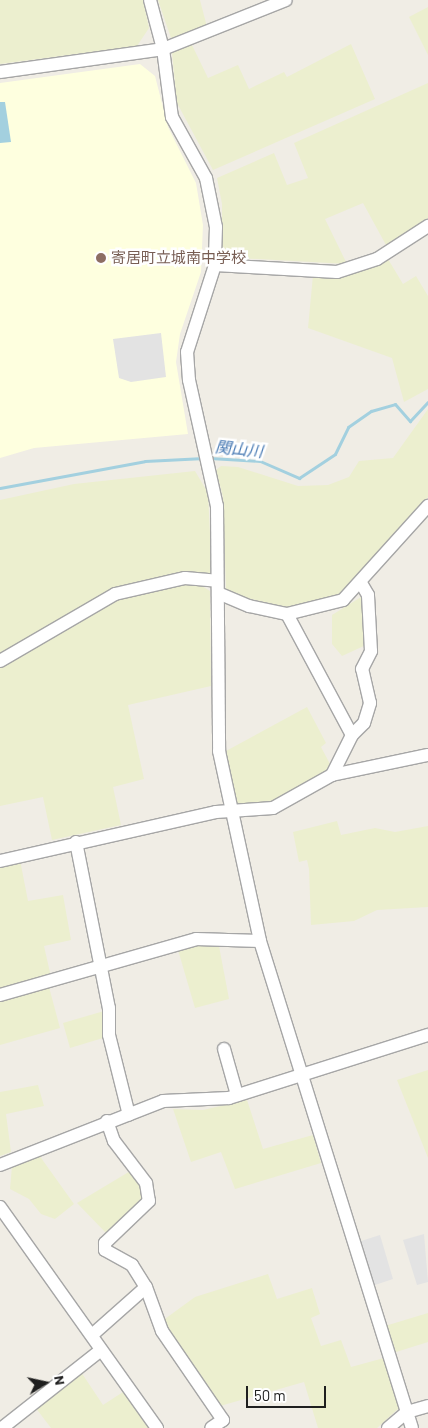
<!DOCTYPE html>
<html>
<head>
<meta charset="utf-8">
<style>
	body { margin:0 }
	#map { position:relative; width:428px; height:1428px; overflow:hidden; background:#f0ede5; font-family:Barlow,"Noto Sans JP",sans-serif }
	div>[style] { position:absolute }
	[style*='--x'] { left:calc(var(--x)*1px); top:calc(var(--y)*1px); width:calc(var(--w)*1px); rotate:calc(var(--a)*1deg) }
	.education>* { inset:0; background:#feffdf }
	.farmland>* { inset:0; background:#ecefcf }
	.parking>* { inset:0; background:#e3e3e3 }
	.water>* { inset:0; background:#a3d0df }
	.stream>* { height:3px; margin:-1.5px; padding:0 1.5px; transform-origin:1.5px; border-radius:1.5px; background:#a3d0df }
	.roads { filter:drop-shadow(1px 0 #a6a6a6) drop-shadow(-1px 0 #a6a6a6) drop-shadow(0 1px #a6a6a6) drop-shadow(0 -1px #a6a6a6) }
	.minor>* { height:12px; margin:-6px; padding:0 6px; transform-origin:6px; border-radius:6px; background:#fff }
	.dots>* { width:14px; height:14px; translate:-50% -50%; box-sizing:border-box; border:2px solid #fff; border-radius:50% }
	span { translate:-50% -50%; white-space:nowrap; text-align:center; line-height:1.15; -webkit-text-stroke:5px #fff; paint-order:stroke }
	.education-label { font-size:15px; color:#785e54 }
	.left { translate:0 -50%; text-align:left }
	.water-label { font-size:16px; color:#4779b3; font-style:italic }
	.north { position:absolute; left:20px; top:1358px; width:50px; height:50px; -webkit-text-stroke:4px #fff; paint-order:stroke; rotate:80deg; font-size:14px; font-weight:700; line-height:20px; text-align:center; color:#1f1f1f }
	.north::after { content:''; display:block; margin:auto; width:18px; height:22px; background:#1f1f1f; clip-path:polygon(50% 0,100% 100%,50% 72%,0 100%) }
	.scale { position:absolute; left:246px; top:1386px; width:80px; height:22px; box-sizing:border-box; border:2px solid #1f1f1f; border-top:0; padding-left:6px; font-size:15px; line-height:18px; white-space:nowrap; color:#1f1f1f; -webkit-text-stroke:4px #fff; paint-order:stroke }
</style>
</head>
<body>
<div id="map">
	<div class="education">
		<div style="clip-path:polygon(140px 64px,155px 76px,168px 127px,196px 183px,203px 225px,201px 272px,180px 334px,176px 362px,188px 434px,34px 448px,0 458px,0 83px)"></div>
	</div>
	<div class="farmland">
		<div style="clip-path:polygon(0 0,143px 0,149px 28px,137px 46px,0 64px)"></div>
		<div style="clip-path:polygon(158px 0,200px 0,207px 27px,171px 38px)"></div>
		<div style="clip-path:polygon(428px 7px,428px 55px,409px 17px)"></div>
		<div style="clip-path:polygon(191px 43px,208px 78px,238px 65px,249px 89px,284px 72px,287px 77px,351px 44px,375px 99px,213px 170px,177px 103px,172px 53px)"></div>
		<div style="clip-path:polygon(428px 83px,428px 218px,386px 245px,363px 203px,325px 219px,347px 264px,222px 257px,222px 204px,217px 178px,274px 153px,287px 185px,308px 178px,294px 143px)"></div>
		<div style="clip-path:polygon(388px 259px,403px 284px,416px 276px,428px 296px,428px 389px,404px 402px,392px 358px,308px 328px,313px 275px)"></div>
		<div style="clip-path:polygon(428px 409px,428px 497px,339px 596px,319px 606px,287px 607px,233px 595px,226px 590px,223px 497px,216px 470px,221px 466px,238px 467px,298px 486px,328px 485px,349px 477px,359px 461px,393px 458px)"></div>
		<div style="clip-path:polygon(195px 471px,208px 493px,212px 574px,158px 577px,124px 585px,0 657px,0 500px,74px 484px)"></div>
		<div style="clip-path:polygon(197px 583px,210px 591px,211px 686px,128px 705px,144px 779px,113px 787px,121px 825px,52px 840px,43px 797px,0 806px,0 667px,125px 595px)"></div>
		<div style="clip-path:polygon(361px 597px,366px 645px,342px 656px,332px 644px,332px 615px)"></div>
		<div style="clip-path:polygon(307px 707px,326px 743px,321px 747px,330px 764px,325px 772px,270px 804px,237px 804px,226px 751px)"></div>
		<div style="clip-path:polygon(337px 821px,341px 835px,375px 828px,395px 832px,428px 826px,428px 907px,377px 910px,354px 921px,311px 925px,309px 869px,307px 860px,299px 862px,293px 832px)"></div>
		<div style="clip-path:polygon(20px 860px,28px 901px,63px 895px,71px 940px,44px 946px,51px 977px,0 988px,0 865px)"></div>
		<div style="clip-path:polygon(199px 944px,219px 946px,229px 999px,195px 1008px,178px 950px)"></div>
		<div style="clip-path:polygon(49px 987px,60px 1028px,0 1045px,0 999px)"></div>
		<div style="clip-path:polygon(104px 1011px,103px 1038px,70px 1048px,63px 1023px)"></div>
		<div style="clip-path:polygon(428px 1070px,428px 1158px,397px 1080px)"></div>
		<div style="clip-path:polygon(38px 1085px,44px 1106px,6px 1114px,11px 1152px,0 1156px,0 1092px)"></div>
		<div style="clip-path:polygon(247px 1100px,263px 1149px,313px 1135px,321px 1163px,235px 1189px,221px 1152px,191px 1162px,173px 1109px,203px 1110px)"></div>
		<div style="clip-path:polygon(39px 1155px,74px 1204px,55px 1219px,41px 1214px,29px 1199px,10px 1189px,12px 1166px)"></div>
		<div style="clip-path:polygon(132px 1170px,143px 1185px,144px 1201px,107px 1234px,77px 1203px)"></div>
		<div style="clip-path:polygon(268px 1274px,277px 1299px,312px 1288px,320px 1314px,311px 1318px,321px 1346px,341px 1340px,351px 1367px,384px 1358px,399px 1408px,377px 1428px,318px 1428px,304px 1382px,220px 1406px,162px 1321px,195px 1297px)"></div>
		<div style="clip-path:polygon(428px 1313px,428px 1342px,393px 1353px,385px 1326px)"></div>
		<div style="clip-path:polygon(81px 1372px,103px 1405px,123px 1392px,150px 1428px,51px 1428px,35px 1407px)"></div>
	</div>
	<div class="parking">
		<div style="clip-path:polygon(161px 333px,166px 377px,131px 382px,119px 378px,113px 339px)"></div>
		<div style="clip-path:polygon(424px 1234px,428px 1282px,417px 1285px,403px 1240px)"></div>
		<div style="clip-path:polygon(380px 1235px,393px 1279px,372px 1286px,358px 1242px)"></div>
	</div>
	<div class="water">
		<div style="clip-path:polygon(0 102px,5px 102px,11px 142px,0 143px)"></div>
	</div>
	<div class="stream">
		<div style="--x:210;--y:458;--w:50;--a:3.4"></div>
		<div style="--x:260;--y:461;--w:43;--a:23.6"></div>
		<div style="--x:299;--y:478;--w:43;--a:-33.7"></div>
		<div style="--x:335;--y:454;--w:30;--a:-64"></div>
		<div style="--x:348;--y:427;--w:28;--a:-35"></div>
		<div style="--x:371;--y:411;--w:25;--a:-16"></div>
		<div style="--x:395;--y:404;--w:23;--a:49"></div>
		<div style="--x:410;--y:421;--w:26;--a:-47"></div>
		<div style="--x:0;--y:488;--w:147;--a:-10.5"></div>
		<div style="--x:145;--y:461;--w:59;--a:-2.9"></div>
	</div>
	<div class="roads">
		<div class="minor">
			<div style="--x:150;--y:0;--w:51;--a:75.1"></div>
			<div style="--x:163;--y:49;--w:69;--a:82.5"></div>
			<div style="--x:172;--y:117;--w:70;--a:60.9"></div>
			<div style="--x:206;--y:178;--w:50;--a:78.5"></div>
			<div style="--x:216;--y:227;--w:38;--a:92"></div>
			<div style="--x:215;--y:265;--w:91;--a:107.8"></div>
			<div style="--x:187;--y:352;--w:28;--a:86"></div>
			<div style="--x:189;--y:380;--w:129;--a:77.5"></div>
			<div style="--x:217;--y:506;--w:245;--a:89.5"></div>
			<div style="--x:219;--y:751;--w:194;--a:77.8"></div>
			<div style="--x:260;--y:941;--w:510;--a:72.67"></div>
			<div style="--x:0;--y:72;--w:165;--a:-8"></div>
			<div style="--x:163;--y:49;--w:132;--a:-21.7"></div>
			<div style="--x:215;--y:265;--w:122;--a:3.3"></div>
			<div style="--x:337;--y:272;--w:42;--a:-18"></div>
			<div style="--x:377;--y:259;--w:61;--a:-32.9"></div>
			<div style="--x:218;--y:593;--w:34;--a:23"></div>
			<div style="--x:249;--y:606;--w:39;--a:12"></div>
			<div style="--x:287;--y:614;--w:58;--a:-14"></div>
			<div style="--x:343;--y:600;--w:127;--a:-47.9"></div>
			<div style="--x:287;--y:614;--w:137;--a:61.8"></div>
			<div style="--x:0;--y:661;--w:133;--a:-30.2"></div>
			<div style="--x:115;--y:594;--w:72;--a:-12.9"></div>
			<div style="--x:185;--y:578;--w:32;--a:5"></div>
			<div style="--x:332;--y:775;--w:45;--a:-63.4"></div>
			<div style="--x:352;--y:735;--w:17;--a:-45"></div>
			<div style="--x:364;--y:723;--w:21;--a:-73"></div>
			<div style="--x:370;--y:703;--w:35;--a:-103"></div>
			<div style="--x:362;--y:669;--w:20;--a:-63"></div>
			<div style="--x:371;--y:651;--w:56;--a:-93.1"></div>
			<div style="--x:368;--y:595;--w:14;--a:-120"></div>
			<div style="--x:76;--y:842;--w:169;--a:78.8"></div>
			<div style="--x:109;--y:1008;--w:27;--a:90"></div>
			<div style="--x:109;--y:1035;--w:82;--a:76"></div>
			<div style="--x:0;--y:861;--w:221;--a:-12.8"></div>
			<div style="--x:216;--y:812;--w:57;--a:-4"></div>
			<div style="--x:273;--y:808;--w:68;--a:-29.2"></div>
			<div style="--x:332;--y:775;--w:98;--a:-11.8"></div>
			<div style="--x:0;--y:995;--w:204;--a:-15.9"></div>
			<div style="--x:196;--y:939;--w:64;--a:1.8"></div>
			<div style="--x:224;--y:1049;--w:48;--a:74.2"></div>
			<div style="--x:107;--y:1121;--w:21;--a:71"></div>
			<div style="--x:114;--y:1141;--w:53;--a:52.7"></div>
			<div style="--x:146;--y:1183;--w:18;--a:81"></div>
			<div style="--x:149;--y:1201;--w:61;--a:136.3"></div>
			<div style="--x:105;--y:1243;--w:7;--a:90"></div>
			<div style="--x:105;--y:1250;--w:31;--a:29"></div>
			<div style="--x:132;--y:1265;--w:26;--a:58"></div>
			<div style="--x:0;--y:1165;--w:175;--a:-21.4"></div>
			<div style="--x:163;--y:1101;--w:66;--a:-2.6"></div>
			<div style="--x:229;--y:1098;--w:209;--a:-17.6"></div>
			<div style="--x:0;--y:1207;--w:271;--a:54.6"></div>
			<div style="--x:92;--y:1335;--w:72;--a:-41.6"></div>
			<div style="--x:146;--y:1287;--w:47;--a:70"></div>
			<div style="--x:162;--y:1331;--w:108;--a:55.6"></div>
			<div style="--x:223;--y:1420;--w:14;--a:146"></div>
			<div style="--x:2;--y:1428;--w:126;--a:-38.2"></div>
			<div style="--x:388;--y:1428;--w:25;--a:-40"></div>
			<div style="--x:407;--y:1412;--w:22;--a:-16"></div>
		</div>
	</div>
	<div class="dots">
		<div style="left:101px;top:258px;background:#8d6e63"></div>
	</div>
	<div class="education-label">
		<span class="left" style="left:111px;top:258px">寄居町立城南中学校</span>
	</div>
	<div class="water-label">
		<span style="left:239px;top:449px;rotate:6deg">関山川</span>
	</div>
	<div class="north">N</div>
	<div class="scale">50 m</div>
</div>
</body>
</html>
